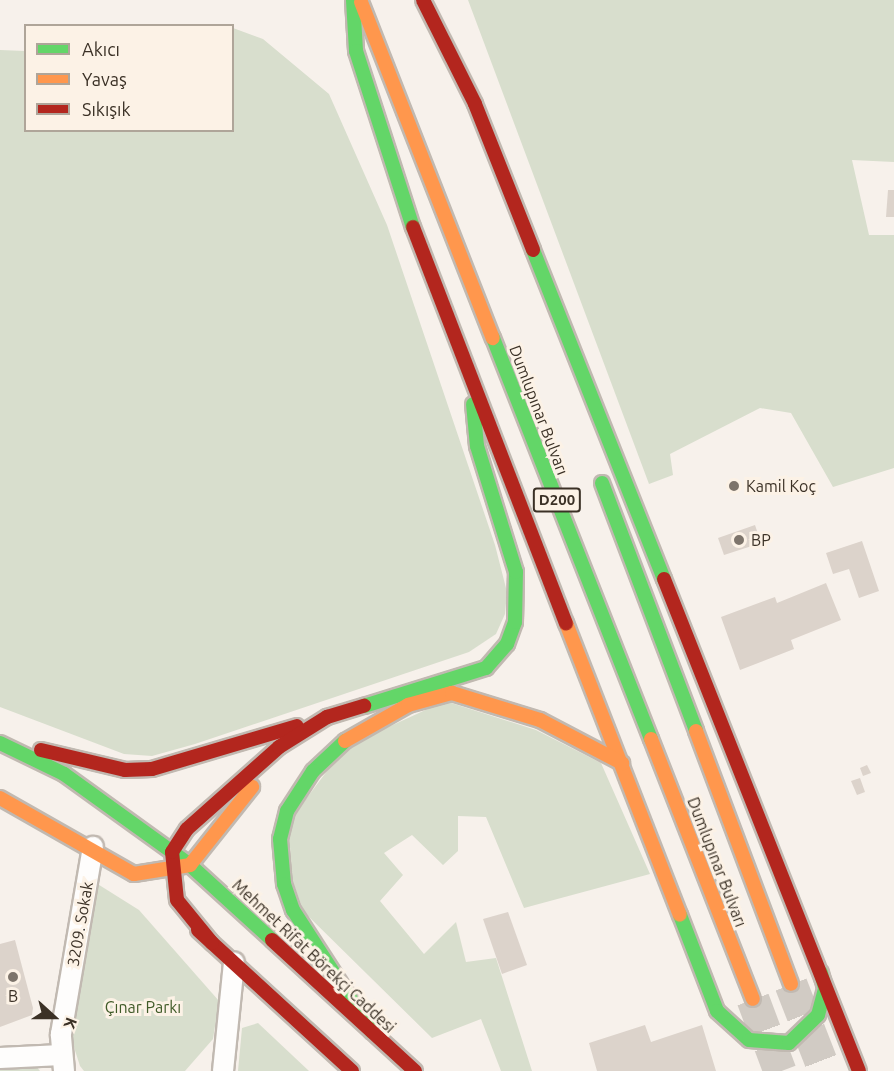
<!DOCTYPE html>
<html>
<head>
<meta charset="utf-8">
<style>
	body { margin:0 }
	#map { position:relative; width:894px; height:1071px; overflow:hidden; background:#f7f1eb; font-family:Ubuntu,sans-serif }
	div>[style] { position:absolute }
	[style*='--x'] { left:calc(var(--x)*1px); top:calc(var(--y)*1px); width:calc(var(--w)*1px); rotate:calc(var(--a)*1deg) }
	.green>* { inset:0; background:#d8decd }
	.building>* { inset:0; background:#dcd3cb }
	.highway-tunnel>* { height:33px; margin-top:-16.5px; transform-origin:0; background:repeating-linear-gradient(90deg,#d1cbc4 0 33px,transparent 0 49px) }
	.roads { filter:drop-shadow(2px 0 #c1b9b1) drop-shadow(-2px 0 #c1b9b1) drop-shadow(0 2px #c1b9b1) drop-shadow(0 -2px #c1b9b1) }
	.street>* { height:20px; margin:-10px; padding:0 10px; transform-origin:10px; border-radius:10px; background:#fefdfc }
	.fast>* { height:14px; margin:-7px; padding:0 7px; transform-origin:7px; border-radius:7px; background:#63d668 }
	.slow>* { height:14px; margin:-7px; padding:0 7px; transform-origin:7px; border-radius:7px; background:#ff974d }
	.jam>* { height:14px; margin:-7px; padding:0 7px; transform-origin:7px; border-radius:7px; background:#b3261e }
	.dots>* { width:16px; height:16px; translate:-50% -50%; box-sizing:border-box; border:3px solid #fcf2e6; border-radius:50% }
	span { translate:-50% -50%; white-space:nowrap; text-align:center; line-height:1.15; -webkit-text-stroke:6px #fcf2e6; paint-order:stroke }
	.shield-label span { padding:2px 4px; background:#fcf2e6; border:2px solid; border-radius:4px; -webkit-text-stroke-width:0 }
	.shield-label { font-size:15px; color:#3b3126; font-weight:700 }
	.street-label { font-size:16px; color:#3b3126 }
	.poi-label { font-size:16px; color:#3b3126 }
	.left { translate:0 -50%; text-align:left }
	.park-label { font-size:16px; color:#3f5a27 }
	.legend { position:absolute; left:24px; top:24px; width:210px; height:108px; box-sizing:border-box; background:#fcf2e6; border:2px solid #afa599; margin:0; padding:8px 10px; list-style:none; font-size:18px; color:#3b3126 }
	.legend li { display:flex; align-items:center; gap:12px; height:30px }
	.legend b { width:30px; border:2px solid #afa599 }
	.north { position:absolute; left:24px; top:987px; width:60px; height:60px; -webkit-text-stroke:4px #fcf2e6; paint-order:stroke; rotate:111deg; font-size:16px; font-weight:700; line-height:24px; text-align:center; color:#3b3126 }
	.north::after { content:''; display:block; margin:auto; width:21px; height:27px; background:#3b3126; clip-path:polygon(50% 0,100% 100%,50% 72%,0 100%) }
</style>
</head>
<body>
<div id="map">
	<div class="green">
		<div style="clip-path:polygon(468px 0,894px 0,894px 162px,852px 160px,869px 235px,894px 235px,894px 468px,833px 487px,791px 413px,760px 408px,670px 454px,673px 475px,649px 484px)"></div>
		<div style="clip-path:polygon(233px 28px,263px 39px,329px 94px,387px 225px,495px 545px,507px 592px,505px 614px,496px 634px,469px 652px,195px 744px,152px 756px,124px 754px,0 707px,0 50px,25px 51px,26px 130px,232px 130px)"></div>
		<div style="clip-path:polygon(445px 701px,536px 730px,601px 763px,650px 874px,524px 908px,486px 817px,458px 816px,458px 851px,443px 865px,412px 835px,384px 853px,403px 875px,380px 901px,424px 954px,456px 922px,466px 962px,496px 958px,532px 1071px,501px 1071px,481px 1019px,432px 1038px,304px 912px,293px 883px,288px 823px,345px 747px)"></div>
		<div style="clip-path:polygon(96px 883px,139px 910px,219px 1001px,213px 1039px,185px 1071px,84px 1071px,80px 1066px,72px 1041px)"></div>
		<div style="clip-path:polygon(258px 1023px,309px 1071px,238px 1071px,242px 1028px)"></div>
		<div style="clip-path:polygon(0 1064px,36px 1066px,40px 1071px,0 1071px)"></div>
	</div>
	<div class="building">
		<div style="clip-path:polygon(888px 190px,894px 190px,894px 217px,886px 217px)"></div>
		<div style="clip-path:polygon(755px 525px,761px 543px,724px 555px,718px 538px)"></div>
		<div style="clip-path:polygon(862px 541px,879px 591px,859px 598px,849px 569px,833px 574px,826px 553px)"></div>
		<div style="clip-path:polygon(826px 583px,841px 620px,791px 640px,794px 649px,740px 670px,721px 617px,775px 597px,777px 603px)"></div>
		<div style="clip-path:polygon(867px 765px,871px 773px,863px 776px,860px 768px)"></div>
		<div style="clip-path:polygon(860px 778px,865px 792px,857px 795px,851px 781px)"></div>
		<div style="clip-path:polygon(508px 912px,527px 965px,502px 974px,483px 919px)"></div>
		<div style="clip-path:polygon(15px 940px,33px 1008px,32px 1015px,0 1027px,0 944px)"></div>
		<div style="clip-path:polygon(645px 1025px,651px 1042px,702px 1025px,716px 1071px,597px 1071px,589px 1043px)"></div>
	</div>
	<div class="highway-tunnel">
		<div style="--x:791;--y:984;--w:93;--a:68.7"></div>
		<div style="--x:753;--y:999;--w:77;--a:69.4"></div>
	</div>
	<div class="roads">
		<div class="street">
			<div style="--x:0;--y:1058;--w:61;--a:-2.8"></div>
			<div style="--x:64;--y:1071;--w:37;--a:-95"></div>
			<div style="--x:61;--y:1034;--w:190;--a:-80.3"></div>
			<div style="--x:223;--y:1071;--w:109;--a:-84.2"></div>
		</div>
		<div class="fast">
			<div style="--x:353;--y:0;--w:51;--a:86.6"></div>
			<div style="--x:356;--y:51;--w:185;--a:72.1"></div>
			<div style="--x:533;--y:250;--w:354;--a:68.3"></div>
			<div style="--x:493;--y:338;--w:431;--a:68.5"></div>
			<div style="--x:602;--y:483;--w:265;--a:69.2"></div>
			<div style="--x:364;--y:706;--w:128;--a:-17.3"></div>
			<div style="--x:486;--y:668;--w:32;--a:-49"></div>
			<div style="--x:507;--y:644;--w:23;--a:-70"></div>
			<div style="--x:515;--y:622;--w:50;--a:-88.9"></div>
			<div style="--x:516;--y:572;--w:132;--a:-107.2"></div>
			<div style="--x:477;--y:446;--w:42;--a:-95.4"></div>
			<div style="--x:345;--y:741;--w:44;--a:136.8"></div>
			<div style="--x:313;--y:771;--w:48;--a:123"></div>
			<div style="--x:287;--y:811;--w:29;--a:104"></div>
			<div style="--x:280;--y:839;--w:45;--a:84.9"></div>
			<div style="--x:284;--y:884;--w:28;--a:71"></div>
			<div style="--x:293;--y:910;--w:145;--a:57.1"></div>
			<div style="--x:0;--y:743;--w:71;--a:25.8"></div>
			<div style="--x:64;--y:774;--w:155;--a:35.8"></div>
			<div style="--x:190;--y:865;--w:111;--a:42.4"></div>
			<div style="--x:680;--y:915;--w:103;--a:68.9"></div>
			<div style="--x:717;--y:1011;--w:43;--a:42.2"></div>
			<div style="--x:749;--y:1040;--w:40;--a:4.3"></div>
			<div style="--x:789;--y:1043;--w:40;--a:-44"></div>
			<div style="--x:818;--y:1015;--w:28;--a:-75"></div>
			<div style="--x:825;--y:988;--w:16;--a:-105"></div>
		</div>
		<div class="slow">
			<div style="--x:361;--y:2;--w:361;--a:68.6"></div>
			<div style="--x:566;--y:623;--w:313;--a:68.7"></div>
			<div style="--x:696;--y:731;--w:270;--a:69.4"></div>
			<div style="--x:651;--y:739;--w:279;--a:68.6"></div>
			<div style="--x:345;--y:741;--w:73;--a:-29.7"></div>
			<div style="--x:408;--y:705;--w:46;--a:-15.3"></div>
			<div style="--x:452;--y:693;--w:92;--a:17.1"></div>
			<div style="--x:540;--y:720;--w:93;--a:27.7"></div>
			<div style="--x:0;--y:798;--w:154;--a:29.6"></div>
			<div style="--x:134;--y:874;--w:57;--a:-9.1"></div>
			<div style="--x:190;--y:865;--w:100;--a:-51.5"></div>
		</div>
		<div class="jam">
			<div style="--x:423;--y:0;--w:116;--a:63.4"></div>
			<div style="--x:475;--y:104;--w:157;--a:68.3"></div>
			<div style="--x:413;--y:227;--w:425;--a:68.9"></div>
			<div style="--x:664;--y:579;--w:529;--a:68.38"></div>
			<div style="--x:41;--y:750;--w:86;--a:13.4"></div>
			<div style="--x:125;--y:770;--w:27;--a:-2"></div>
			<div style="--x:152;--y:769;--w:151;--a:-16.5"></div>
			<div style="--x:198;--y:930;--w:209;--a:42.5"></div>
			<div style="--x:272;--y:940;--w:194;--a:42.5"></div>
			<div style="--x:212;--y:943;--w:55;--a:-129.1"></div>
			<div style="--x:177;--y:900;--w:48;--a:-95.9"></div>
			<div style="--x:172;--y:852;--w:27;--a:-57"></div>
			<div style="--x:187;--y:829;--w:123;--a:-41.7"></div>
			<div style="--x:279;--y:747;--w:57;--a:-32"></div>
			<div style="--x:327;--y:717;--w:39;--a:-17"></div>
		</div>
	</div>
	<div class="dots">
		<div style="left:734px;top:486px;background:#7d746b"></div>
		<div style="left:739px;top:540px;background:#7d746b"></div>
		<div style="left:13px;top:977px;background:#7d746b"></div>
	</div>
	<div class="shield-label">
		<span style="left:557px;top:500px">D200</span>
	</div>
	<div class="street-label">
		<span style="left:539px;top:410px;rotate:69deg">Dumlupınar Bulvarı</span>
		<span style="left:717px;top:862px;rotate:69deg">Dumlupınar Bulvarı</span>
		<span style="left:80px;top:924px;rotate:-80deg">3209. Sokak</span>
		<span style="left:314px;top:956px;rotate:43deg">Mehmet Rifat Börekçi Caddesi</span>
	</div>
	<div class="poi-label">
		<span class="left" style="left:746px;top:486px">Kamil Koç</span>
		<span class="left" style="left:751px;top:540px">BP</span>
		<span style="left:13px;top:996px">B</span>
	</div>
	<div class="park-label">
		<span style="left:143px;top:1007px">Çınar Parkı</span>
	</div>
	<ul class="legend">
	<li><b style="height:8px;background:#63d668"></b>Akıcı</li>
	<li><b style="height:8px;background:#ff974d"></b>Yavaş</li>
	<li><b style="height:8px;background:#b3261e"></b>Sıkışık</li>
	</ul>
	<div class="north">K</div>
</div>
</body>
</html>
